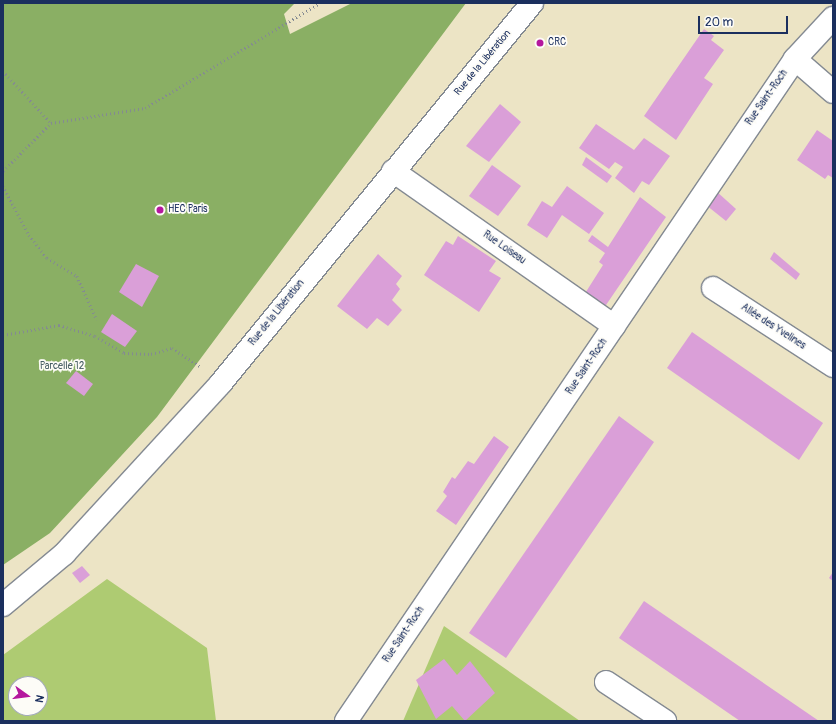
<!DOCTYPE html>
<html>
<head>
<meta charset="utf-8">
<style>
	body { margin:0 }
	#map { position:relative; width:836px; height:724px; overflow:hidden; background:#ece4c5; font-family:Pangolin,sans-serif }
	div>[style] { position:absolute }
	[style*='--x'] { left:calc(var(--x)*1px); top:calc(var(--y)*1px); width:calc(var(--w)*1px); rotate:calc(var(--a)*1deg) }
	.green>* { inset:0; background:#aecb72 }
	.forest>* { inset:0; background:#8aaf64 }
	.building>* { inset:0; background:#da9fd8 }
	.path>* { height:2.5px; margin-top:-1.25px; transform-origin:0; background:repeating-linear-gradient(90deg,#848a92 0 1px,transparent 0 4px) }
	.roads { filter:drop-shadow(1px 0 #848a92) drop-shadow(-1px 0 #848a92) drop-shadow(0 1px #848a92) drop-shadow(0 -1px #848a92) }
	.minor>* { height:22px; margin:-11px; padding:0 11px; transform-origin:11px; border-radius:11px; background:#fff }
	.secondary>* { height:22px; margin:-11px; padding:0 11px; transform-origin:11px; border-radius:11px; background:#fff }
	.dots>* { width:11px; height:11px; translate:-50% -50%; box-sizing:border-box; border:2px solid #fdfcf7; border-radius:50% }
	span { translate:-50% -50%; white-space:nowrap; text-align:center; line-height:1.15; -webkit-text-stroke:3.5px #fdfcf7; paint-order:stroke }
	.poi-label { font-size:10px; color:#1b2f5e }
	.left { translate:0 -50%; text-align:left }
	.street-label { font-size:10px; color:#1b2f5e }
	.park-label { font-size:10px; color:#475e64 }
	.frame { position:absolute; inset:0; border:4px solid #1b2f5e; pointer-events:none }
	.north { position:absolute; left:8px; top:676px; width:40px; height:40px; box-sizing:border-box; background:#fdfcf7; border:1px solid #a3aaba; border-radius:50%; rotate:104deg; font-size:11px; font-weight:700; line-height:16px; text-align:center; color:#1b2f5e }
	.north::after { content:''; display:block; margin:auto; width:14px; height:18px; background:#b5179e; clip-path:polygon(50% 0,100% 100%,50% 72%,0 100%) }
	.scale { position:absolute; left:698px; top:16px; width:90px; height:18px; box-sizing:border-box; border:2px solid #1b2f5e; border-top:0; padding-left:5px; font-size:12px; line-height:14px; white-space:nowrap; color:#1b2f5e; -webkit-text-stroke:3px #fdfcf7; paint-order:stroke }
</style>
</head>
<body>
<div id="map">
	<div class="green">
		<div style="clip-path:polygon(evenodd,107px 579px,207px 648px,216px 721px,3px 721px,3px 655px,107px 579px,16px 684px,40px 684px,40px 708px,16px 708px,16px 684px)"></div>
		<div style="clip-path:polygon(444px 626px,580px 721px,403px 721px)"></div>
	</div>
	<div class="forest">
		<div style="clip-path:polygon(3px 3px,295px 3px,284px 14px,290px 34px,352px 3px,466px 3px,157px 417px,50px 533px,3px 565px)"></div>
	</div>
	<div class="building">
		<div style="clip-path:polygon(704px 29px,714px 36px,711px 40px,724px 50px,704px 78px,713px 84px,676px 140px,644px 116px)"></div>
		<div style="clip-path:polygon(500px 104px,521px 122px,489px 162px,466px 146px)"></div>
		<div style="clip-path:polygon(596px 124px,634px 150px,644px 138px,670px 156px,649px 185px,642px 181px,634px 193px,615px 178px,623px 167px,615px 162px,609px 169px,579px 148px)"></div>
		<div style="clip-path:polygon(817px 130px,833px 141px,833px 178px,828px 175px,825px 179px,797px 160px)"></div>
		<div style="clip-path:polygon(586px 157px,612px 176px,607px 183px,582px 165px)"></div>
		<div style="clip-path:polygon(492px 165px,521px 186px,498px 216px,469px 196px)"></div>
		<div style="clip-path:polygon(567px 186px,604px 213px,589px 234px,562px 215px,547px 238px,527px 225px,542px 201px,552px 207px)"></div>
		<div style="clip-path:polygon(716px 191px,736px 209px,726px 221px,706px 205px)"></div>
		<div style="clip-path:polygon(640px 197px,666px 217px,604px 308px,584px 295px,603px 265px,599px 262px,605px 253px,588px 241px,592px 235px,608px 247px)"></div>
		<div style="clip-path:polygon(458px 236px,496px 261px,489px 271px,501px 278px,479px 312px,424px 275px,446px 241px,453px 245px)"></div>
		<div style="clip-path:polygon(774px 252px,800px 274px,796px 280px,770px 259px)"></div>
		<div style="clip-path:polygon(378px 254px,402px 276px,396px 284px,400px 289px,392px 300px,402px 310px,388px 326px,377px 318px,367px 329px,337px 306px)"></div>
		<div style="clip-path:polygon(136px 264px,159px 276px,142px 307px,119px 292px)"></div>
		<div style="clip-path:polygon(112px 314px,137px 331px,125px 347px,101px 332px)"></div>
		<div style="clip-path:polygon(692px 332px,823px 423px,799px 460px,667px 368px)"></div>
		<div style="clip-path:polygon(76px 371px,93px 384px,84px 396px,66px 383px)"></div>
		<div style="clip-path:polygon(619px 416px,654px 442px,506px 658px,469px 633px)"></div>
		<div style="clip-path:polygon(494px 436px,509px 447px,456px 525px,436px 511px,447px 496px,443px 492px,452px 477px,455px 479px,468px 461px,474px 464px)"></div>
		<div style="clip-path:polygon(82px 566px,90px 575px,80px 583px,72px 573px)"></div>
		<div style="clip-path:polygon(833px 572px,833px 581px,829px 578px)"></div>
		<div style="clip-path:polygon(644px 601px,819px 721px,740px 721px,619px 638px)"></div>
		<div style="clip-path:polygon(444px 659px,457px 675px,470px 661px,495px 693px,465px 721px,452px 706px,436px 719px,416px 680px)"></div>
	</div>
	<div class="path">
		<div style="--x:3;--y:71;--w:71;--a:47.3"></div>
		<div style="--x:3;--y:171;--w:68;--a:-45"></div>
		<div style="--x:51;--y:123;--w:95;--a:-9.1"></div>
		<div style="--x:145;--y:108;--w:204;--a:-31"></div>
		<div style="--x:3;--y:186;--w:55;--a:62"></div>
		<div style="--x:29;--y:235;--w:29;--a:52"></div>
		<div style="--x:47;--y:258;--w:35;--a:31"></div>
		<div style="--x:77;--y:276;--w:48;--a:65.6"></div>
		<div style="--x:3;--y:335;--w:57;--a:-10.1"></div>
		<div style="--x:59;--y:325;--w:38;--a:17"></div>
		<div style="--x:95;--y:336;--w:34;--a:30"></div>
		<div style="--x:124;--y:353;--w:27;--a:2"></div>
		<div style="--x:151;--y:354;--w:22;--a:-16"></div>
		<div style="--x:172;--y:348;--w:33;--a:33"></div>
	</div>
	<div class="roads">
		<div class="minor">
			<div style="--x:795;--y:59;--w:50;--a:41"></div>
			<div style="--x:393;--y:171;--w:270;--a:35"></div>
			<div style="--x:713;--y:288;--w:143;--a:33"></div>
			<div style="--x:606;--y:682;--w:71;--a:33.5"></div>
			<div style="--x:346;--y:721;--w:800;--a:-55.85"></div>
			<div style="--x:795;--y:59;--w:56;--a:-47.2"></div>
		</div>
		<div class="secondary">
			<div style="--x:3;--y:605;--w:80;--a:-39.9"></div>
			<div style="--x:64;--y:554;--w:232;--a:-47.4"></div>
			<div style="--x:221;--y:383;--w:491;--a:-50.7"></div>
		</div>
	</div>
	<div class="dots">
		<div style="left:540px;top:43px;background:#b5179e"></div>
		<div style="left:160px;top:210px;background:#b5179e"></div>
	</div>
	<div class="poi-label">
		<span class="left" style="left:548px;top:43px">CRC</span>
		<span class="left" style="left:168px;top:210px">HEC Paris</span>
	</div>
	<div class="street-label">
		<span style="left:483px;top:63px;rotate:-50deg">Rue de la Libération</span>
		<span style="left:767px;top:98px;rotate:-55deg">Rue Saint-Roch</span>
		<span style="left:504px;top:248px;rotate:35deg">Rue Loiseau</span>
		<span style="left:277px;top:313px;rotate:-51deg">Rue de la Libération</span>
		<span style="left:773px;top:327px;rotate:33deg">Allée des Yvelines</span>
		<span style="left:587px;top:367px;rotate:-56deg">Rue Saint-Roch</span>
		<span style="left:404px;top:635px;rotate:-56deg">Rue Saint-Roch</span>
	</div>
	<div class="park-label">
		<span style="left:62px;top:367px">Parcelle 12</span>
	</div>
	<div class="frame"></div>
	<div class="north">N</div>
	<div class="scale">20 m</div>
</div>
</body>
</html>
